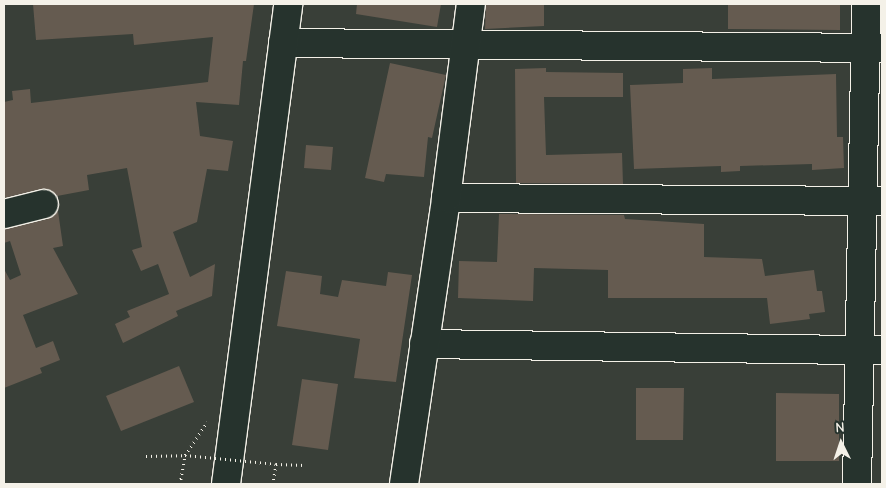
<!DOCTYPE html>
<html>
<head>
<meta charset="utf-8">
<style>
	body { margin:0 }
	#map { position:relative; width:886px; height:488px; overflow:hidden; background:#393f38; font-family:"Comic Neue",sans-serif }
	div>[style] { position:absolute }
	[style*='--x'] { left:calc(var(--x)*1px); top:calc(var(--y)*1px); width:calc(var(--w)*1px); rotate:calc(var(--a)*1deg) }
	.building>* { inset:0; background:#655b50 }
	.path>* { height:3px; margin-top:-1.5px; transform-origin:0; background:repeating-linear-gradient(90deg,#f4f1e8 0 1px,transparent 0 5px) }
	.roads { filter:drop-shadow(1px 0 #f4f1e8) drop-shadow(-1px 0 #f4f1e8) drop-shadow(0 1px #f4f1e8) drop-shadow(0 -1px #f4f1e8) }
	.minor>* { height:28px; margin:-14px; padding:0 14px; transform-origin:14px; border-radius:14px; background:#26332d }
	.path-bridge>* { height:3px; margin-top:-1.5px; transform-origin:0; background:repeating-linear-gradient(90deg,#f4f1e8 0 1px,transparent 0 5px) }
	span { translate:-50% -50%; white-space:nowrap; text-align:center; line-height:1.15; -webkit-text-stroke:5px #26332d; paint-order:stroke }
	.frame { position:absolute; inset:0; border:5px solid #f4f1e8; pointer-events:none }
	.north { position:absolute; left:816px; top:418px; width:50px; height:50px; -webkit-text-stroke:4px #26332d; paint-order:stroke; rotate:356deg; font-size:14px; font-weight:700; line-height:20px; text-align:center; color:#f4f1e8 }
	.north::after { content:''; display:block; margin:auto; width:18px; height:22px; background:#f4f1e8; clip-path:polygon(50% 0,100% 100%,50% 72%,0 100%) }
</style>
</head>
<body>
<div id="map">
	<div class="building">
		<div style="clip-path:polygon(33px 4px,254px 4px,246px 61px,243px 61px,239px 105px,196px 102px,200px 136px,233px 141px,228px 171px,207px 169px,197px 222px,173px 232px,190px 277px,215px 264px,212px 296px,176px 311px,178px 316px,123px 343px,115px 324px,130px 317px,127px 311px,169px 294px,158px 264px,141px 271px,132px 250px,142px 247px,127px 168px,87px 175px,89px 190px,57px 196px,49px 189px,41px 189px,4px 198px,4px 102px,13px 100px,12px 91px,30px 89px,31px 103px,208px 82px,213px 37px,134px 45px,133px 34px,36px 40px)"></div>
		<div style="clip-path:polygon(357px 4px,441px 4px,437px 27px,356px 14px)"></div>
		<div style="clip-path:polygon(486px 4px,544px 4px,544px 26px,485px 29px)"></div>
		<div style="clip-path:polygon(728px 4px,840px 4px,840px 30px,728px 29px)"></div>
		<div style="clip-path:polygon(390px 63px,446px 75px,432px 138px,428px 137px,424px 177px,386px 174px,384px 182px,365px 178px)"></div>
		<div style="clip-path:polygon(546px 68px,546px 72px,623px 73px,623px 97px,544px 97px,546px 155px,622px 153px,623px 184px,516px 183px,515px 69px)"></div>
		<div style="clip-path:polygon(712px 68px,712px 79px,836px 74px,837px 137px,843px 137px,844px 168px,812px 170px,812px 164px,740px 166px,740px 171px,721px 172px,721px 166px,634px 169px,630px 85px,683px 83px,683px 69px)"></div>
		<div style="clip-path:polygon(306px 145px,333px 147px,331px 170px,304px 168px)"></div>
		<div style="clip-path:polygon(58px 211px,63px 246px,53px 248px,78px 294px,23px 315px,36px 348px,53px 341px,60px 360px,40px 368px,42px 373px,4px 388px,4px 269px,10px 280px,21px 275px,10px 241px,4px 243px,4px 229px,48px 219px)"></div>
		<div style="clip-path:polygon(499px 214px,624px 215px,625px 219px,704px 224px,704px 257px,762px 259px,765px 276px,814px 270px,817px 291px,822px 291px,825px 312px,809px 314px,810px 319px,770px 324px,767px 298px,608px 298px,608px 270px,534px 268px,533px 301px,458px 298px,459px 261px,497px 262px)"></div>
		<div style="clip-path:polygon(286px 271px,322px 276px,320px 294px,338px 297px,342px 280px,386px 286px,388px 272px,412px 275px,396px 382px,354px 378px,360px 339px,277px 326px)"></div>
		<div style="clip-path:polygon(179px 366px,194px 402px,121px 431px,106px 396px)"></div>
		<div style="clip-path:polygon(302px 379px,338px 384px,328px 450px,292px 445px)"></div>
		<div style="clip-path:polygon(636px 388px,684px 388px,683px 440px,636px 440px)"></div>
		<div style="clip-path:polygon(776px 393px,839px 394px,839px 461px,776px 461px)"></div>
	</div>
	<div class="path">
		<div style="--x:146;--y:456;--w:39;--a:-1"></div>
		<div style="--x:185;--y:455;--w:40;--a:-56"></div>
		<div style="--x:276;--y:464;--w:29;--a:2"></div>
	</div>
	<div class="roads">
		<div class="minor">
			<div style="--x:283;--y:43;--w:599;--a:0.48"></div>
			<div style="--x:446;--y:198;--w:436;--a:0.4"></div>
			<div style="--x:4;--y:214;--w:41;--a:-14"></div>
			<div style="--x:424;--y:344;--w:458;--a:0.8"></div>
			<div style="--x:226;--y:484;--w:484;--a:-82.6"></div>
			<div style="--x:404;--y:484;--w:289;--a:-81.6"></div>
			<div style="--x:446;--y:198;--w:196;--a:-82.7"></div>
			<div style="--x:857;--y:484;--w:480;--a:-88.9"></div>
		</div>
	</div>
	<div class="path-bridge">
		<div style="--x:180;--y:484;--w:29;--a:-80"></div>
		<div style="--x:185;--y:455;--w:91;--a:5.6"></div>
		<div style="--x:276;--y:464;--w:20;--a:99"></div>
	</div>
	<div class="frame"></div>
	<div class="north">N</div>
</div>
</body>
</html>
